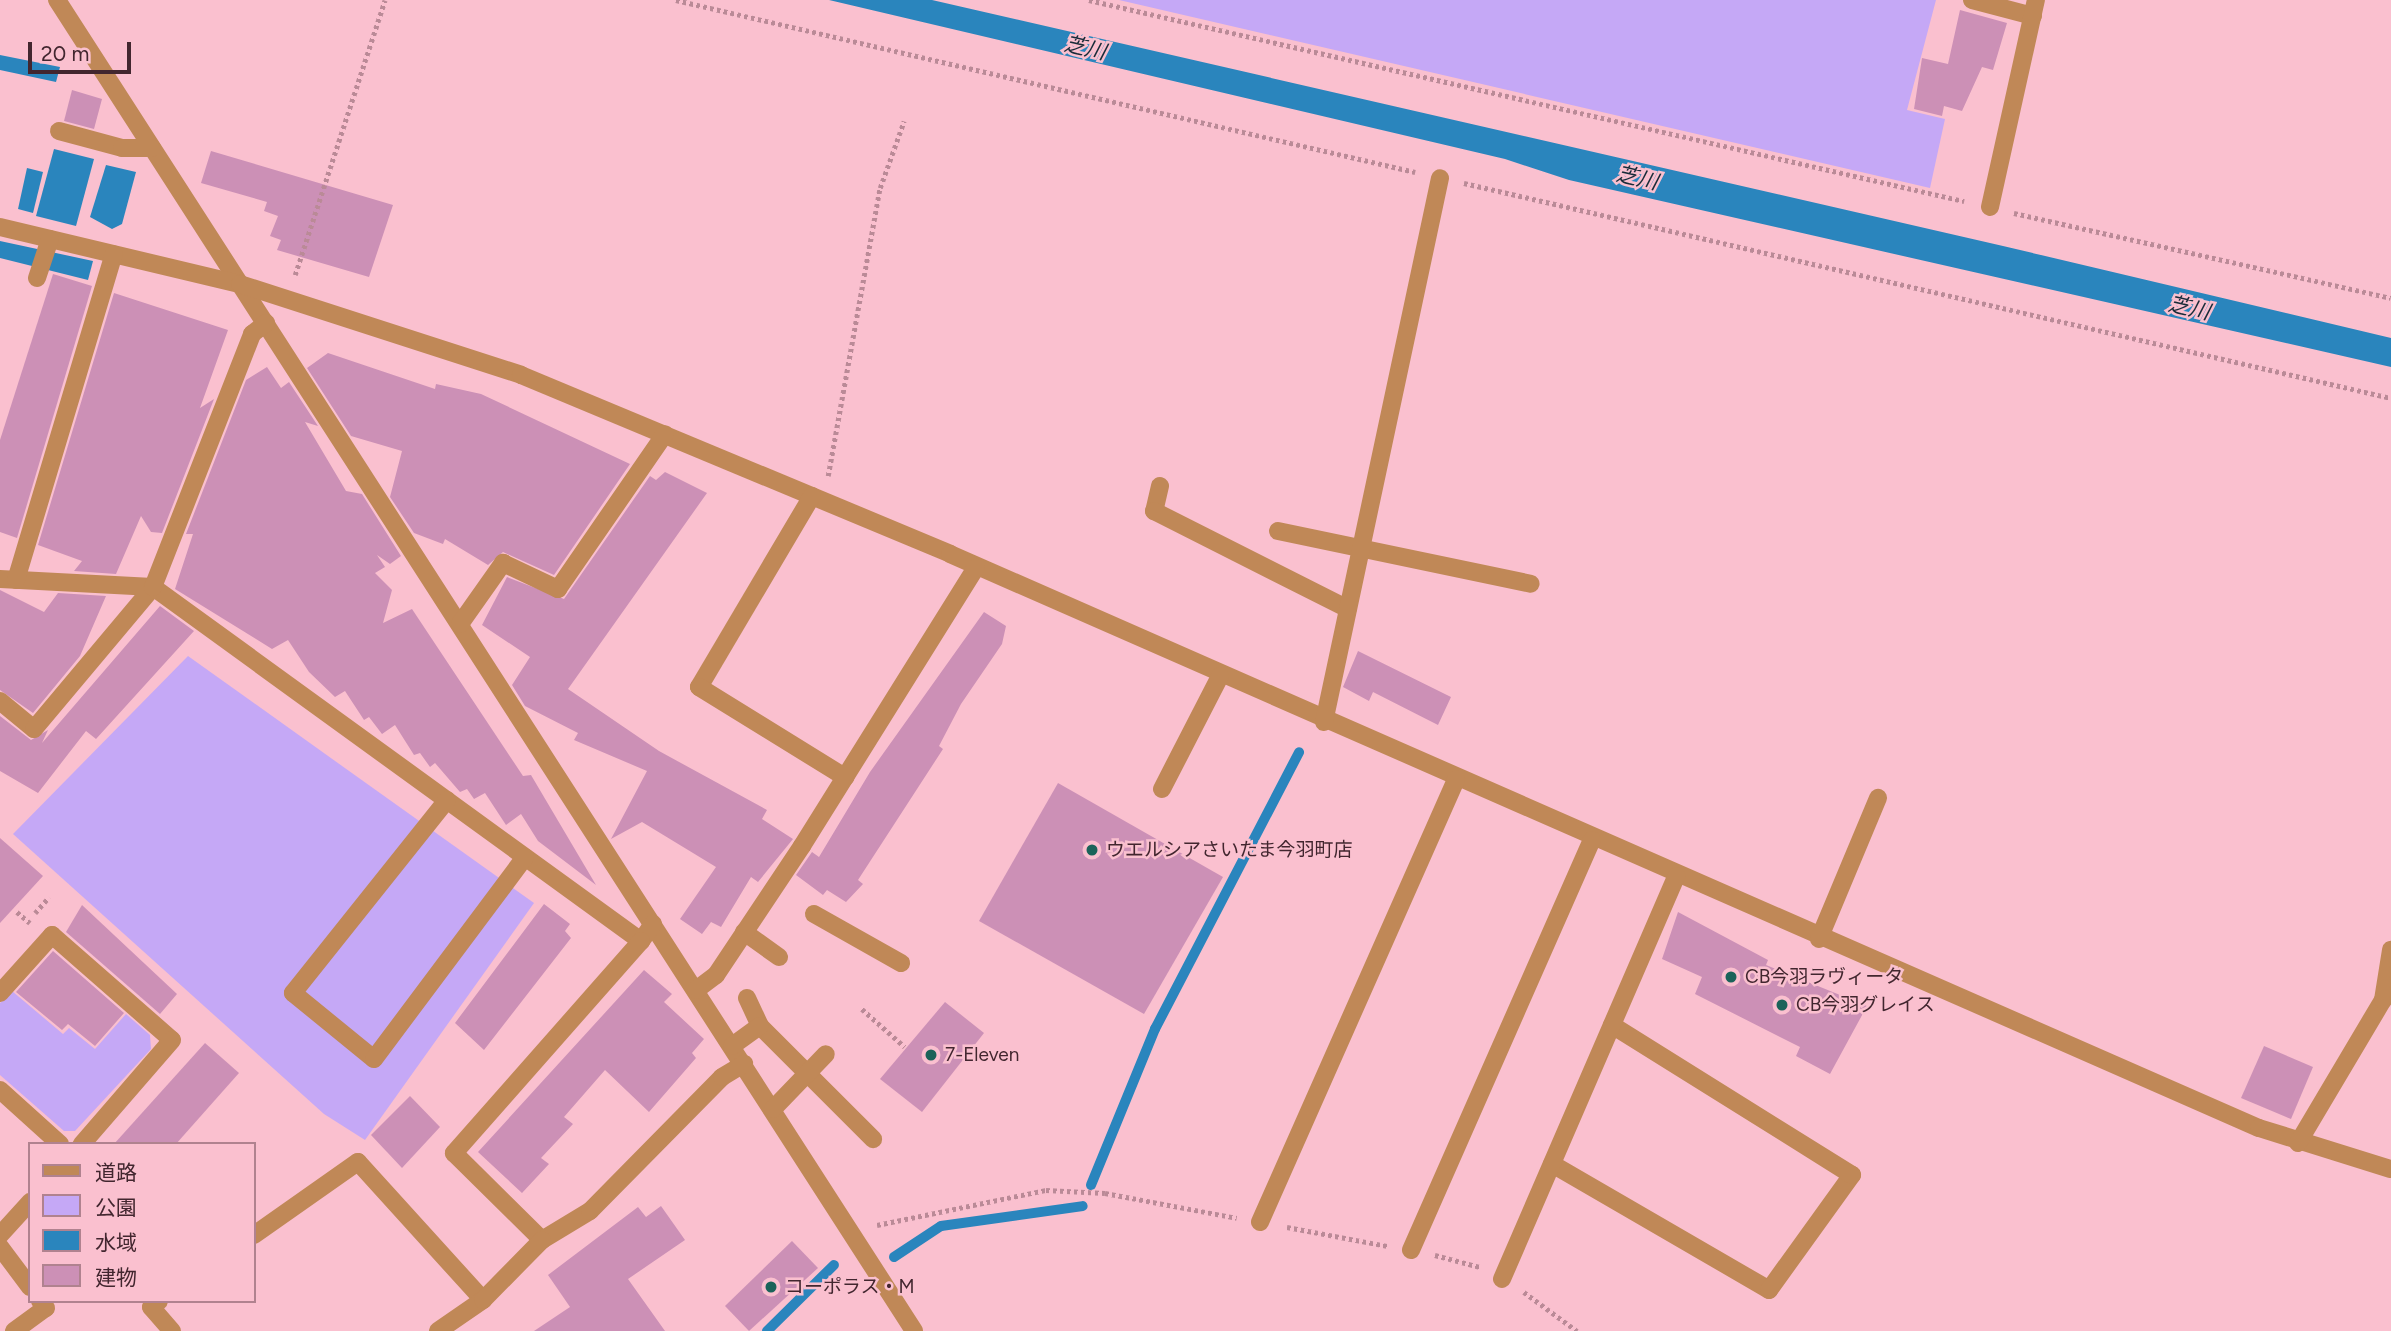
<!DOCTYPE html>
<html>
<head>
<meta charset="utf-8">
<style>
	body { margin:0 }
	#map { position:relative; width:2391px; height:1331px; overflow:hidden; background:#fac0cf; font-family:Figtree,"Noto Sans JP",sans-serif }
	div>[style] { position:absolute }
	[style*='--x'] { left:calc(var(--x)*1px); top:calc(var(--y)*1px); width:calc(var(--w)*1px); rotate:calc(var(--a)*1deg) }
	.green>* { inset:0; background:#c5a8f6 }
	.water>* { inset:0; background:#2a85bd }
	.stream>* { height:10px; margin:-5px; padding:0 5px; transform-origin:5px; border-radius:5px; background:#2a85bd }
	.building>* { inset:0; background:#cc90b6 }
	.path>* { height:4.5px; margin-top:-2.25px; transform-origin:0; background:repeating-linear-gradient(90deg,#ba8a97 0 3.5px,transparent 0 7px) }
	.minor>* { height:18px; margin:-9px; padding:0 9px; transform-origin:9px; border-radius:9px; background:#c08857 }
	.dots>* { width:19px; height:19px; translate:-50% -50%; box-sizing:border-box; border:4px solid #fac0cf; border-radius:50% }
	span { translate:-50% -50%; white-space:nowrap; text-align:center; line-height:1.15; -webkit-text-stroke:5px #fac0cf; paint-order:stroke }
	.poi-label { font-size:19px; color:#42262f }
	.left { translate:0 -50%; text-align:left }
	.water-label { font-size:21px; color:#182b39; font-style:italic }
	.legend { position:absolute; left:28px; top:1142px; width:228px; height:161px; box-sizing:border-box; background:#fac0cf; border:2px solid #b0828f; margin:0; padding:9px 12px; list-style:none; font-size:21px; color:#42262f }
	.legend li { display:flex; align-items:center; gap:14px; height:35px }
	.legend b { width:35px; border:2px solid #b0828f }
	.scale { position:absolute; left:28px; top:42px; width:103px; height:32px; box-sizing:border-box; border:4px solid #42262f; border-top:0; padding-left:9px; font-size:21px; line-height:24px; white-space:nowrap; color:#42262f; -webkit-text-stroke:5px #fac0cf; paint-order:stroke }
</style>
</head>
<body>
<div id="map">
	<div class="green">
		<div style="clip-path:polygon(1119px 0,1936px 0,1907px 110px,1945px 119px,1930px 188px)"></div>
		<div style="clip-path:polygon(188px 656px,534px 903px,365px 1140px,324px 1114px,13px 834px)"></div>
		<div style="clip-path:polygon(12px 991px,63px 1034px,69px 1028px,95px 1049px,126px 1014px,150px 1035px,151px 1049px,75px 1131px,64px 1131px,0 1075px,0 1003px)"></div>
	</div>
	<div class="water">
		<div style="clip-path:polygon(829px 0,932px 0,2003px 246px,2391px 338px,2391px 367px,1569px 180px,1505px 159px)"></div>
		<div style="clip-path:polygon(0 55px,60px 67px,56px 82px,0 70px)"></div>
		<div style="clip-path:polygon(54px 149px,94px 159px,76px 226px,36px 216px)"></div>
		<div style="clip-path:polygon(106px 165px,136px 172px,122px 224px,112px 229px,90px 217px)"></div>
		<div style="clip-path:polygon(27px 168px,43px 172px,33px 213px,18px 209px)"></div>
		<div style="clip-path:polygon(0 241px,93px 261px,88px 280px,0 258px)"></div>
	</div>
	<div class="stream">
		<div style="--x:1091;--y:1185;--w:169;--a:-67.7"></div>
		<div style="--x:1155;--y:1029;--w:312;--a:-62.5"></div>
		<div style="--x:894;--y:1257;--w:56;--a:-33.4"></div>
		<div style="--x:941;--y:1226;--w:143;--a:-8"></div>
		<div style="--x:767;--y:1331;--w:94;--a:-44.6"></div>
	</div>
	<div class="building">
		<div style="clip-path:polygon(1960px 10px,2007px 23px,1993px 70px,1982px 67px,1962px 111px,1944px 106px,1942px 116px,1914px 109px,1922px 58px,1948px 64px)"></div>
		<div style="clip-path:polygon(72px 90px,102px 99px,94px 129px,64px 121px)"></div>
		<div style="clip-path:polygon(211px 151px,393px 205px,369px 277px,277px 250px,281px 240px,270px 236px,278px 216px,264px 211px,267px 202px,201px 183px)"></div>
		<div style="clip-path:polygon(53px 274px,92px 286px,17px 538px,0 532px,0 440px)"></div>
		<div style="clip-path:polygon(114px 293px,228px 330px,200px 408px,214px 399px,162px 533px,151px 532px,141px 516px,116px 574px,74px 571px,82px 561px,38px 545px)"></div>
		<div style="clip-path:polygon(328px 353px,435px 389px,436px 384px,481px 394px,630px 464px,554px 575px,503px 552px,488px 565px,445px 539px,443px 544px,414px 533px,390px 497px,402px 451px,351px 436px,307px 368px)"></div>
		<div style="clip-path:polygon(267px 367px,281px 388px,289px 382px,318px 426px,305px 422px,346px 491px,362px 494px,401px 556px,390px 564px,377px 555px,385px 567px,375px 573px,392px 590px,383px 623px,412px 609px,523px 776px,531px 775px,596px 885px,538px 841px,521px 814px,506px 825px,485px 793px,474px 799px,467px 789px,460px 792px,435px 763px,430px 767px,420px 753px,414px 755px,395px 725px,382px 734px,369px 717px,364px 720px,345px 691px,335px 697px,309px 672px,288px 640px,272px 649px,175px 589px,193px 534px,186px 534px,246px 380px)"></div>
		<div style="clip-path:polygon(665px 472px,707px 493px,568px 689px,659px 751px,767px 810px,762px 819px,793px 839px,758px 882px,751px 877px,721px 927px,711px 922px,702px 934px,680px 919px,716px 867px,642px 822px,611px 839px,647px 771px,574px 740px,578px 733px,525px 706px,512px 685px,530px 657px,482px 625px,507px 577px,564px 599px,650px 476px,656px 480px)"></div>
		<div style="clip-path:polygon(0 590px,44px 612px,58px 593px,106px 596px,80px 656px,33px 713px,0 690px)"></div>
		<div style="clip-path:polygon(160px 606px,194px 631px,96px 739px,86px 731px,38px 793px,0 771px,0 716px,31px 740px,48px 730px,42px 743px)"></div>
		<div style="clip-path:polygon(984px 612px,1006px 626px,1002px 644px,961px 704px,939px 746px,943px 749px,858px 880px,863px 884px,846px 902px,827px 890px,823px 895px,796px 875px,812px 852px,819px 857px,870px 772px)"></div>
		<div style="clip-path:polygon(1358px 651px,1451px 697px,1438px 725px,1373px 692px,1369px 701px,1343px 687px)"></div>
		<div style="clip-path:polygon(1058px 783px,1223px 877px,1144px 1014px,979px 921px)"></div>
		<div style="clip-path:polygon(0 838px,43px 876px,0 923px)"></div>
		<div style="clip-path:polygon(544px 904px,570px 924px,565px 931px,571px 938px,484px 1050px,455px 1023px)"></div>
		<div style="clip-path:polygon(82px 905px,177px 994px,160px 1014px,66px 932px)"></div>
		<div style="clip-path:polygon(1678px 912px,1768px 960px,1766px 965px,1867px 1006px,1830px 1074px,1796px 1056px,1800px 1047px,1695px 994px,1702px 977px,1662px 959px)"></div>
		<div style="clip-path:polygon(53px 951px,124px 1013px,95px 1046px,68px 1024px,62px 1030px,16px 992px)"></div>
		<div style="clip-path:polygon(644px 970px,672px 994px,664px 1002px,704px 1039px,692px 1053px,696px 1058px,649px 1112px,605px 1070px,564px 1117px,573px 1124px,541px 1158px,549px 1164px,522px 1193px,478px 1152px)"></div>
		<div style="clip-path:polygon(945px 1002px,984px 1033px,922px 1112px,880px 1079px)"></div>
		<div style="clip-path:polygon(205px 1043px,239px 1073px,176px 1144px,114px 1144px)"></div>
		<div style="clip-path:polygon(2264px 1046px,2313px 1067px,2291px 1119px,2241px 1098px)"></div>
		<div style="clip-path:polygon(410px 1096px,440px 1127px,402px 1168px,371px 1135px)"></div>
		<div style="clip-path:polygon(661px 1206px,685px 1240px,628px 1279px,665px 1331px,534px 1331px,570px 1307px,548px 1275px,638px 1207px,646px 1217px)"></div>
		<div style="clip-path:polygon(792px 1241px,818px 1268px,749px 1331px,725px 1306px)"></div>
	</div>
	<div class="path">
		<div style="--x:676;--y:0;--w:759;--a:13.1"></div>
		<div style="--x:1089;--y:0;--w:898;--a:12.94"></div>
		<div style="--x:1464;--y:183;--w:952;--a:13.06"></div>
		<div style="--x:2014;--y:213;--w:386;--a:12.7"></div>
		<div style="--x:295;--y:275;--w:289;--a:-71.9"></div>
		<div style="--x:828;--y:476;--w:293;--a:-79.8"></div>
		<div style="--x:880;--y:188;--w:71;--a:-70.3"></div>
		<div style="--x:17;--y:912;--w:17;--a:40"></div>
		<div style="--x:35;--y:913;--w:21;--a:-49"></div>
		<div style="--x:862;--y:1009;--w:57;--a:41.5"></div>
		<div style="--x:877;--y:1225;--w:173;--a:-11.7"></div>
		<div style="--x:1046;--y:1190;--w:59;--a:2.9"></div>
		<div style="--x:1105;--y:1193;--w:134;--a:10.7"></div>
		<div style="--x:1287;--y:1227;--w:103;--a:10.7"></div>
		<div style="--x:1435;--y:1255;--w:47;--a:14.9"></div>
		<div style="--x:1524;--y:1292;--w:66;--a:36.3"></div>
	</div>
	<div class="minor">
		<div style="--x:57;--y:0;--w:1583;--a:57.22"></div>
		<div style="--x:1972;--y:0;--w:63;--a:14.7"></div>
		<div style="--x:59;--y:131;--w:65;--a:15.1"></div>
		<div style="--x:122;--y:148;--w:30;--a:0"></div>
		<div style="--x:1990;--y:207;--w:212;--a:-77.5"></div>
		<div style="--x:0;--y:227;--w:247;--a:13.4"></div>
		<div style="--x:240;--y:284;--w:295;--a:17.9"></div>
		<div style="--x:521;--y:375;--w:465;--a:22.6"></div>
		<div style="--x:950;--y:554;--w:1429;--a:23.68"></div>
		<div style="--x:2259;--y:1128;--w:138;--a:17.3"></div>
		<div style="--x:37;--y:278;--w:41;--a:-71.6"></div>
		<div style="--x:1160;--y:486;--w:26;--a:103"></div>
		<div style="--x:1154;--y:511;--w:217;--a:26.8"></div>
		<div style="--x:812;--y:496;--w:222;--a:120.6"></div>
		<div style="--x:699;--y:687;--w:172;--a:31.7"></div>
		<div style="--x:1278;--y:531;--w:258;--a:11.8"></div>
		<div style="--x:0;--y:579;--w:153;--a:3"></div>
		<div style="--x:153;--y:587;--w:603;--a:35.96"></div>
		<div style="--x:641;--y:941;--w:21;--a:-55"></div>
		<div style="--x:16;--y:580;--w:340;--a:-73.3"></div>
		<div style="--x:460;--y:624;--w:75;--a:-54.8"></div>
		<div style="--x:503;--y:563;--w:61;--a:25.3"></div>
		<div style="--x:558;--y:589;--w:188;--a:-55.4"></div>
		<div style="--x:0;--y:701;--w:44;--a:39.5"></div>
		<div style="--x:34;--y:729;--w:185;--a:-50"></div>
		<div style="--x:153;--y:587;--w:272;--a:-68.6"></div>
		<div style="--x:252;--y:334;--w:18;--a:-38"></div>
		<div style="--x:1324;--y:722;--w:556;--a:-77.96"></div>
		<div style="--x:1162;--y:789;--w:127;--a:-62.8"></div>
		<div style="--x:447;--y:800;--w:247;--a:128.6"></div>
		<div style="--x:293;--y:993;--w:104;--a:39.2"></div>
		<div style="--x:374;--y:1059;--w:252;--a:-53.2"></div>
		<div style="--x:814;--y:914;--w:100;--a:29.4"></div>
		<div style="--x:744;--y:932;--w:43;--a:35.5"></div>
		<div style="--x:1819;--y:939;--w:153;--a:-67.3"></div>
		<div style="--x:641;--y:941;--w:283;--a:131.4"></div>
		<div style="--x:454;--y:1153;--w:124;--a:44.7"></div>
		<div style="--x:542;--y:1240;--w:56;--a:-31.1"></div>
		<div style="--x:590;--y:1211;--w:188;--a:-45.4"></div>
		<div style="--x:722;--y:1077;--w:26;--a:-31"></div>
		<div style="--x:696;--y:990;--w:25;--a:-37"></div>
		<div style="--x:716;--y:975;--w:155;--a:-56.3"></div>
		<div style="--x:802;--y:846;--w:328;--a:-58"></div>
		<div style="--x:0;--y:993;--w:78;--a:-48.1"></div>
		<div style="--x:52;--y:935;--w:159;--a:41.2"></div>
		<div style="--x:172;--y:1040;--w:138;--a:130.9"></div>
		<div style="--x:747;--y:998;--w:31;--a:65"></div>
		<div style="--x:760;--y:1026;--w:160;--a:45"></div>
		<div style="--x:732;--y:1046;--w:34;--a:-36"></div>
		<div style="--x:0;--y:1090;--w:81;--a:42"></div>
		<div style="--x:773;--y:1109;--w:76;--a:-46.1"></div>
		<div style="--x:2298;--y:1143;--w:166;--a:-59.3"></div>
		<div style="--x:2383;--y:1000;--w:51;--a:-80.9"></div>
		<div style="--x:1552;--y:1164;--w:251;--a:30.1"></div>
		<div style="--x:1769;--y:1290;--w:142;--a:-54.2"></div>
		<div style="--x:1852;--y:1175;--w:283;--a:-148"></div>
		<div style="--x:1260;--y:1222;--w:484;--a:-66.1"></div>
		<div style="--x:0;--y:1235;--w:45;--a:-47.7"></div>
		<div style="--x:254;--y:1235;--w:127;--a:-35.1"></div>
		<div style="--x:358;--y:1162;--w:186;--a:47.8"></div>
		<div style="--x:0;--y:1247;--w:50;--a:53.1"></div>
		<div style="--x:1411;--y:1250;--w:448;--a:-66.2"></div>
		<div style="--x:1502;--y:1279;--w:439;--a:-66.6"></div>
		<div style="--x:159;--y:1301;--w:10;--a:143"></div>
		<div style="--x:151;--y:1307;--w:32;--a:49"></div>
		<div style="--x:14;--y:1331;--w:39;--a:-36"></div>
		<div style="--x:46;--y:1308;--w:9;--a:-131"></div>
		<div style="--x:438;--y:1331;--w:55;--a:-34.6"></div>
		<div style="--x:483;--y:1300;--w:84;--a:-45.5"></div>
	</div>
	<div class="dots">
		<div style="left:1092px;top:850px;background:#1b6359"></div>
		<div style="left:1731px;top:977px;background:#1b6359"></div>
		<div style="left:1782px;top:1005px;background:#1b6359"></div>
		<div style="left:931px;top:1055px;background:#1b6359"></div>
		<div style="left:771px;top:1287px;background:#1b6359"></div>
	</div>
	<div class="poi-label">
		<span class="left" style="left:1106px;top:850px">ウエルシアさいたま今羽町店</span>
		<span class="left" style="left:1745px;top:977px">CB今羽ラヴィータ</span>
		<span class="left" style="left:1796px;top:1005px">CB今羽グレイス</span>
		<span class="left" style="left:945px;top:1055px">7-Eleven</span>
		<span class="left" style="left:785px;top:1287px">コーポラス・M</span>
	</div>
	<div class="water-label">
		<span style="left:1085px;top:48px;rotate:13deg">芝川</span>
		<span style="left:1637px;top:178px;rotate:13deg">芝川</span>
		<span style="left:2189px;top:308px;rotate:13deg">芝川</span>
	</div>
	<ul class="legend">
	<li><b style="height:9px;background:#c08857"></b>道路</li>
	<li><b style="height:19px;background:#c5a8f6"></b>公園</li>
	<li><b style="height:19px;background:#2a85bd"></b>水域</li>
	<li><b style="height:19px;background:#cc90b6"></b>建物</li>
	</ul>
	<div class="scale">20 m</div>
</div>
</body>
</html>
